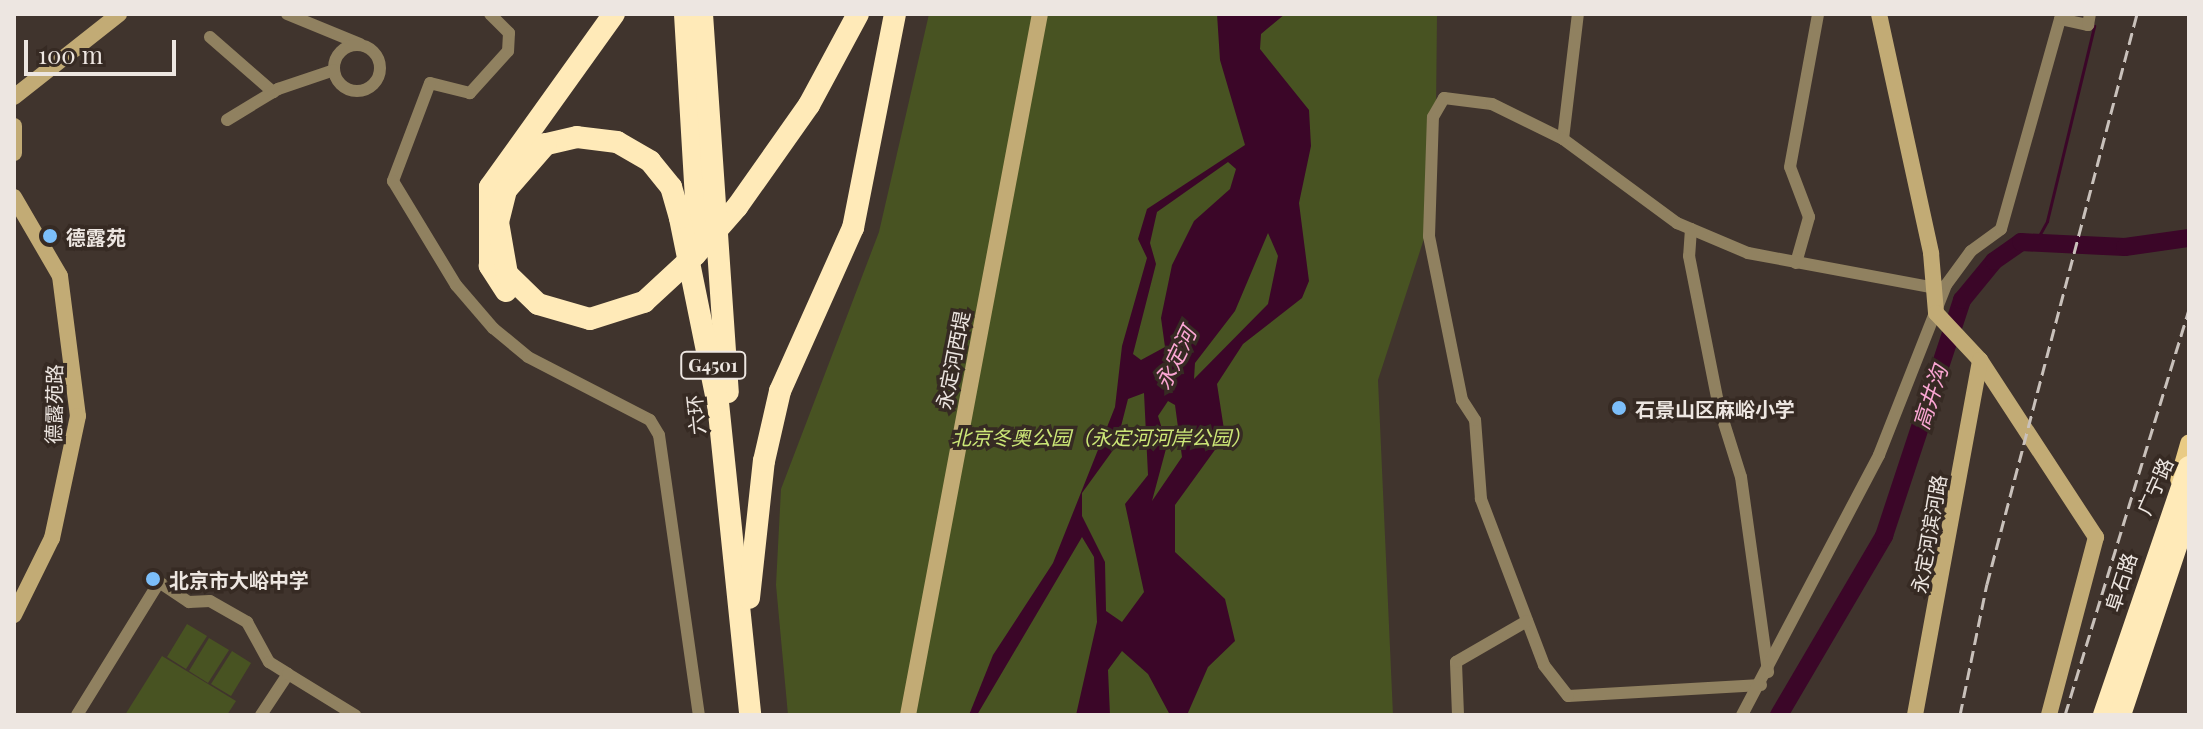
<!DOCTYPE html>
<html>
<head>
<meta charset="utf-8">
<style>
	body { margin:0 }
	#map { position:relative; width:2203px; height:729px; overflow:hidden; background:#40342d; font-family:"Playfair Display","Noto Sans SC",serif }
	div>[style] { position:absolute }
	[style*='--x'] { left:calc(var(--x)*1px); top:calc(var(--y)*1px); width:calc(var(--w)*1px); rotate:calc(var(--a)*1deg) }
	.green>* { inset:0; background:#485322 }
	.water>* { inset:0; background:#3b0628 }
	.stream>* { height:3px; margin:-1.5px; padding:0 1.5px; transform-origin:1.5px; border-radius:1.5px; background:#3b0628 }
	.river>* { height:18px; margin:-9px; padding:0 9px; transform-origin:9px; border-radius:9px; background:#3b0628 }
	.street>* { height:12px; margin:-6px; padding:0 6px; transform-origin:6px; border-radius:6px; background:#908160 }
	.street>.ring { margin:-6px; padding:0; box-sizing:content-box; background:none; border:12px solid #908160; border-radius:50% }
	.secondary>* { height:16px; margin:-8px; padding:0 8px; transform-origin:8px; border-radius:8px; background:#c2ab75 }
	.primary>* { height:18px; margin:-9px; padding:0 9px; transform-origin:9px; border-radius:9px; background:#e9cb84 }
	.highway>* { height:22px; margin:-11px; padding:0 11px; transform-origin:11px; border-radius:11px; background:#ffeab8 }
	.rail>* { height:3px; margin-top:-1.5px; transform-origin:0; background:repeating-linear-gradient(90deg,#c9c1bb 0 12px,transparent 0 18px) }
	.dots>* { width:22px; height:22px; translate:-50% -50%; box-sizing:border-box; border:4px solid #362a23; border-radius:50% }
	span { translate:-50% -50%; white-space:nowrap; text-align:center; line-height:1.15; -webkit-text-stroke:7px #362a23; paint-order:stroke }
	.shield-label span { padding:2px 6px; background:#362a23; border:2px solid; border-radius:6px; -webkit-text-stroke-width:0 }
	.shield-label { font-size:18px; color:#ede6e1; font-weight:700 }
	.poi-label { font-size:20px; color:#ede6e1; font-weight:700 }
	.left { translate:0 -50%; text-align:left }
	.street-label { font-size:20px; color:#ede6e1 }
	.park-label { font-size:20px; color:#cce777; font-style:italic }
	.water-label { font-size:22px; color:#fba6d3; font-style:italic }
	.frame { position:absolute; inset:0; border:16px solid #ede6e1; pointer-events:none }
	.scale { position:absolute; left:24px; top:40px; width:152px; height:36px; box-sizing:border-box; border:4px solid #ede6e1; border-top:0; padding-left:10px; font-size:24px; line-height:28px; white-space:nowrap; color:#ede6e1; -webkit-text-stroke:6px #362a23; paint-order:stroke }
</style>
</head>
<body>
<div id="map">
	<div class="green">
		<div style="clip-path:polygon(929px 14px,1437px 14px,1435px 205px,1378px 380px,1393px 715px,788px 715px,776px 585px,781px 489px,879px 232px)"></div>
		<div style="clip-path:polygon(187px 624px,207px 636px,186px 669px,167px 657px)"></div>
		<div style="clip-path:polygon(209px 638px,229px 650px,208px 683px,189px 671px)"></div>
		<div style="clip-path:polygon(232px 651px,251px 663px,231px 696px,211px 684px)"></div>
		<div style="clip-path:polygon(162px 656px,236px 701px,227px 715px,125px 715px)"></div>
	</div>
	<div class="water">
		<div style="clip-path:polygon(evenodd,1217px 14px,1285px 14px,1261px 34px,1260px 49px,1309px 110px,1311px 146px,1299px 203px,1309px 281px,1302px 298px,1243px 344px,1217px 384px,1225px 436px,1175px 505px,1175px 552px,1225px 599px,1235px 641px,1208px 667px,1187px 715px,1170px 715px,1148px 674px,1122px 651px,1108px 670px,1110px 715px,1076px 715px,1097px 622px,1094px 557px,1082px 537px,977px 715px,969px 715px,993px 655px,1053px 563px,1115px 407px,1122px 346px,1147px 258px,1138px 239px,1147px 209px,1245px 145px,1220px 60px,1217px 14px,1228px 162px,1236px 169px,1230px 189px,1194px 221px,1172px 265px,1161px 318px,1165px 347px,1141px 360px,1133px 354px,1156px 264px,1150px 243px,1157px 212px,1228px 162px,1217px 14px,1268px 233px,1278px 256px,1268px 304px,1194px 379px,1195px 363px,1235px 311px,1268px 233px,1217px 14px,1144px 393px,1148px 475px,1125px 504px,1144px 592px,1122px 622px,1106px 611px,1105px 562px,1082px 516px,1082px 493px,1116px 446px,1128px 399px,1144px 393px,1217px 14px,1168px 401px,1175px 405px,1182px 457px,1152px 501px,1167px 445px,1158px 416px,1168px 401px)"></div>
	</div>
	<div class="stream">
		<div style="--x:2035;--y:243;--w:25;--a:-61"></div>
		<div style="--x:2047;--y:221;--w:201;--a:-76.4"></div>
	</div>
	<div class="river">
		<div style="--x:1779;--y:715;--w:208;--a:-59.6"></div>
		<div style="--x:1884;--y:536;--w:249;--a:-71.7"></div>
		<div style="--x:1962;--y:300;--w:50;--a:-50.6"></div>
		<div style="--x:1994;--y:261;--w:33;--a:-35"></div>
		<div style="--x:2021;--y:242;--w:104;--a:2.8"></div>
		<div style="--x:2125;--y:247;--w:65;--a:-8"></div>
	</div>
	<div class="street">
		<div style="--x:287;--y:14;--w:79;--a:22.3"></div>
		<div style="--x:490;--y:14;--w:27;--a:45"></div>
		<div style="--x:509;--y:33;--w:18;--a:93"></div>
		<div style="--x:508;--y:51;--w:57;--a:132.1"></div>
		<div style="--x:470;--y:93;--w:41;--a:-166"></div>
		<div style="--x:430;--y:83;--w:105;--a:110.7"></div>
		<div style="--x:393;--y:181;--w:122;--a:58.8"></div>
		<div style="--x:456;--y:285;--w:57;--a:49.3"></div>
		<div style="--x:493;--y:328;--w:45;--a:39.6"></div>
		<div style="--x:528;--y:357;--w:137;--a:27.3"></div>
		<div style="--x:650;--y:420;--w:17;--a:59"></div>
		<div style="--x:659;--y:435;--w:283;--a:81.9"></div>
		<div style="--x:210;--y:37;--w:84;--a:41.1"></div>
		<div class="ring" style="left:334px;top:45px;width:34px;height:34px"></div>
		<div style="--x:227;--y:120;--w:60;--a:-31.3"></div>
		<div style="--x:278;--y:89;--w:59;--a:-18.7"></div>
		<div style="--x:1563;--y:139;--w:126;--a:-83.2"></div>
		<div style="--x:1691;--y:229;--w:27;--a:94"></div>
		<div style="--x:1689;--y:256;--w:154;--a:78.8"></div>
		<div style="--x:1719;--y:407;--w:73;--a:72.6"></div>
		<div style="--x:1741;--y:477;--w:197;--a:82.1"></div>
		<div style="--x:1796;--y:263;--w:48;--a:-74.2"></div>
		<div style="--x:1809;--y:217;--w:53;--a:-110.8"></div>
		<div style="--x:1790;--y:167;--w:156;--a:-79.6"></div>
		<div style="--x:1761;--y:685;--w:193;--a:176.7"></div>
		<div style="--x:1568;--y:696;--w:39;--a:-128"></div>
		<div style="--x:1544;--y:665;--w:178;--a:-110.8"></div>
		<div style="--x:1481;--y:499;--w:79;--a:-94.3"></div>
		<div style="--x:1475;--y:420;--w:24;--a:-123"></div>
		<div style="--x:1462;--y:400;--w:167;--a:-101.4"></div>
		<div style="--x:1429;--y:236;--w:119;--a:-88.1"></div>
		<div style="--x:1433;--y:117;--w:22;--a:-60"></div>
		<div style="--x:1444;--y:98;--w:48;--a:7.1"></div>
		<div style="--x:1492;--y:104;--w:79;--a:26.2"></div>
		<div style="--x:1563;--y:139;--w:142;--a:36.4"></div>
		<div style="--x:1677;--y:223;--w:77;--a:22.9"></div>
		<div style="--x:1748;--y:253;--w:190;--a:10.6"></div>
		<div style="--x:77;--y:715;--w:156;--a:-58.3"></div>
		<div style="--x:159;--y:582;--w:36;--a:34"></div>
		<div style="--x:189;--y:602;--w:21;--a:-3"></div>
		<div style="--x:210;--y:601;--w:43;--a:29.6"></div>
		<div style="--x:247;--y:622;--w:46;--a:61.2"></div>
		<div style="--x:269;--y:662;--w:22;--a:32"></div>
		<div style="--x:261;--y:715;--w:49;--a:-56.6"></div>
		<div style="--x:288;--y:674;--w:79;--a:31.5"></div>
		<div style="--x:1458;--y:715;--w:53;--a:-92.2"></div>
		<div style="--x:1456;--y:662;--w:82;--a:-30"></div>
		<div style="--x:1742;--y:715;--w:294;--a:-62.2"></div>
		<div style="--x:1879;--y:455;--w:183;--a:-68.5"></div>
		<div style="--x:1946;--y:285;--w:42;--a:-53.7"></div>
		<div style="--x:1971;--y:251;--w:37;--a:-36"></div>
		<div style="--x:2001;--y:229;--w:218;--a:-74.3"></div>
		<div style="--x:2060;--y:19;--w:29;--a:12"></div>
		<div style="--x:2088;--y:25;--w:11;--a:-80"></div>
	</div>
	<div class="secondary">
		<div style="--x:1879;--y:14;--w:245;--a:77.7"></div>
		<div style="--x:1931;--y:253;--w:60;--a:85.2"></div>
		<div style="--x:1936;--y:313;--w:64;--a:46.9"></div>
		<div style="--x:1980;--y:360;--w:212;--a:56.8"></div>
		<div style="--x:2096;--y:537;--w:184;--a:104.8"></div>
		<div style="--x:14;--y:97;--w:134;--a:-38.3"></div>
		<div style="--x:14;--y:126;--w:27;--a:90"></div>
		<div style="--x:14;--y:197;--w:91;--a:59.8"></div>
		<div style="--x:60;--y:276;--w:141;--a:82.7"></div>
		<div style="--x:78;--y:416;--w:125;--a:102"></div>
		<div style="--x:52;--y:538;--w:86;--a:116.3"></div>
		<div style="--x:908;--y:715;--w:713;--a:-79.34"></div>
		<div style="--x:1915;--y:715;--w:361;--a:-79.6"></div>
	</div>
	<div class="primary">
		<div style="--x:2179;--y:479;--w:37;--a:-74"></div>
	</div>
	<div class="highway">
		<div style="--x:685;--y:14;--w:234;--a:86.6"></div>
		<div style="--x:702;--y:14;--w:379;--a:86.1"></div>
		<div style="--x:506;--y:291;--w:30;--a:-123"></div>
		<div style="--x:490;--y:266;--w:79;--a:-90"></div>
		<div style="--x:490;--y:187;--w:213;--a:-54.4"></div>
		<div style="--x:717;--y:393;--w:324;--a:84.1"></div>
		<div style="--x:718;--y:405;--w:191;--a:-101.5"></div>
		<div style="--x:680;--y:218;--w:32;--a:-106"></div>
		<div style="--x:671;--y:187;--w:33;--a:-129"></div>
		<div style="--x:650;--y:161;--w:38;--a:-150"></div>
		<div style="--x:617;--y:142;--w:40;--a:-172.9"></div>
		<div style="--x:577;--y:137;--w:32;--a:167"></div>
		<div style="--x:546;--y:144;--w:61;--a:131"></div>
		<div style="--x:506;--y:190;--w:33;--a:104"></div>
		<div style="--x:498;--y:222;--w:53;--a:80.2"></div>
		<div style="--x:507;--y:274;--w:43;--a:44.1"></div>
		<div style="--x:538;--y:304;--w:54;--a:16.1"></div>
		<div style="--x:590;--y:319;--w:57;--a:-17.5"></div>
		<div style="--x:644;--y:302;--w:69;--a:-42.7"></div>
		<div style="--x:695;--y:255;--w:64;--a:-48.8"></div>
		<div style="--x:737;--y:207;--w:125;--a:-54.8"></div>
		<div style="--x:809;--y:105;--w:103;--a:-61.7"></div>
		<div style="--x:749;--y:598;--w:138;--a:-83.8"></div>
		<div style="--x:764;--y:461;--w:72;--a:-77.1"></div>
		<div style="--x:780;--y:391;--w:179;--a:-65.9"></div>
		<div style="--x:853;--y:228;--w:218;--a:-78.9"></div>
		<div style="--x:2104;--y:715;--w:262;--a:-71.1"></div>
		<div style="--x:2120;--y:715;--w:218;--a:-71.6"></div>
	</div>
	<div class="rail">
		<div style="--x:1960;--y:715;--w:134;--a:-78.4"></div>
		<div style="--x:1987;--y:584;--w:589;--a:-75.26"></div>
		<div style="--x:2065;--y:715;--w:424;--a:-73"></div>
	</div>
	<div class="dots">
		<div style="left:50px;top:236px;background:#7cbef9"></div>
		<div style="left:1619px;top:408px;background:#7cbef9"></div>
		<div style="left:153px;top:579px;background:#7cbef9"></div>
	</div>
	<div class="shield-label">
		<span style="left:713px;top:365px">G4501</span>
	</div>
	<div class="poi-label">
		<span class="left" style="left:66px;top:236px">德露苑</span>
		<span class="left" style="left:1635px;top:408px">石景山区麻峪小学</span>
		<span class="left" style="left:169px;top:579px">北京市大峪中学</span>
	</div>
	<div class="street-label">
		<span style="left:952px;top:360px;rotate:-79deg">永定河西堤</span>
		<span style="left:53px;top:404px;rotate:-89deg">德露苑路</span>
		<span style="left:695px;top:415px;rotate:-96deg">六环</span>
		<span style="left:2154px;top:486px;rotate:-66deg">广宁路</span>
		<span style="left:1928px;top:534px;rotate:-80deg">永定河滨河路</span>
		<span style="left:2120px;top:582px;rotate:-72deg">阜石路</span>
	</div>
	<div class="park-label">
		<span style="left:1101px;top:436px">北京冬奥公园（永定河河岸公园）</span>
	</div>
	<div class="water-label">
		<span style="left:1175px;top:358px;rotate:-64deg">永定河</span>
		<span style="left:1930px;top:397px;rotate:-72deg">高井沟</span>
	</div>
	<div class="frame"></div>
	<div class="scale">100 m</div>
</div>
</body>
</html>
